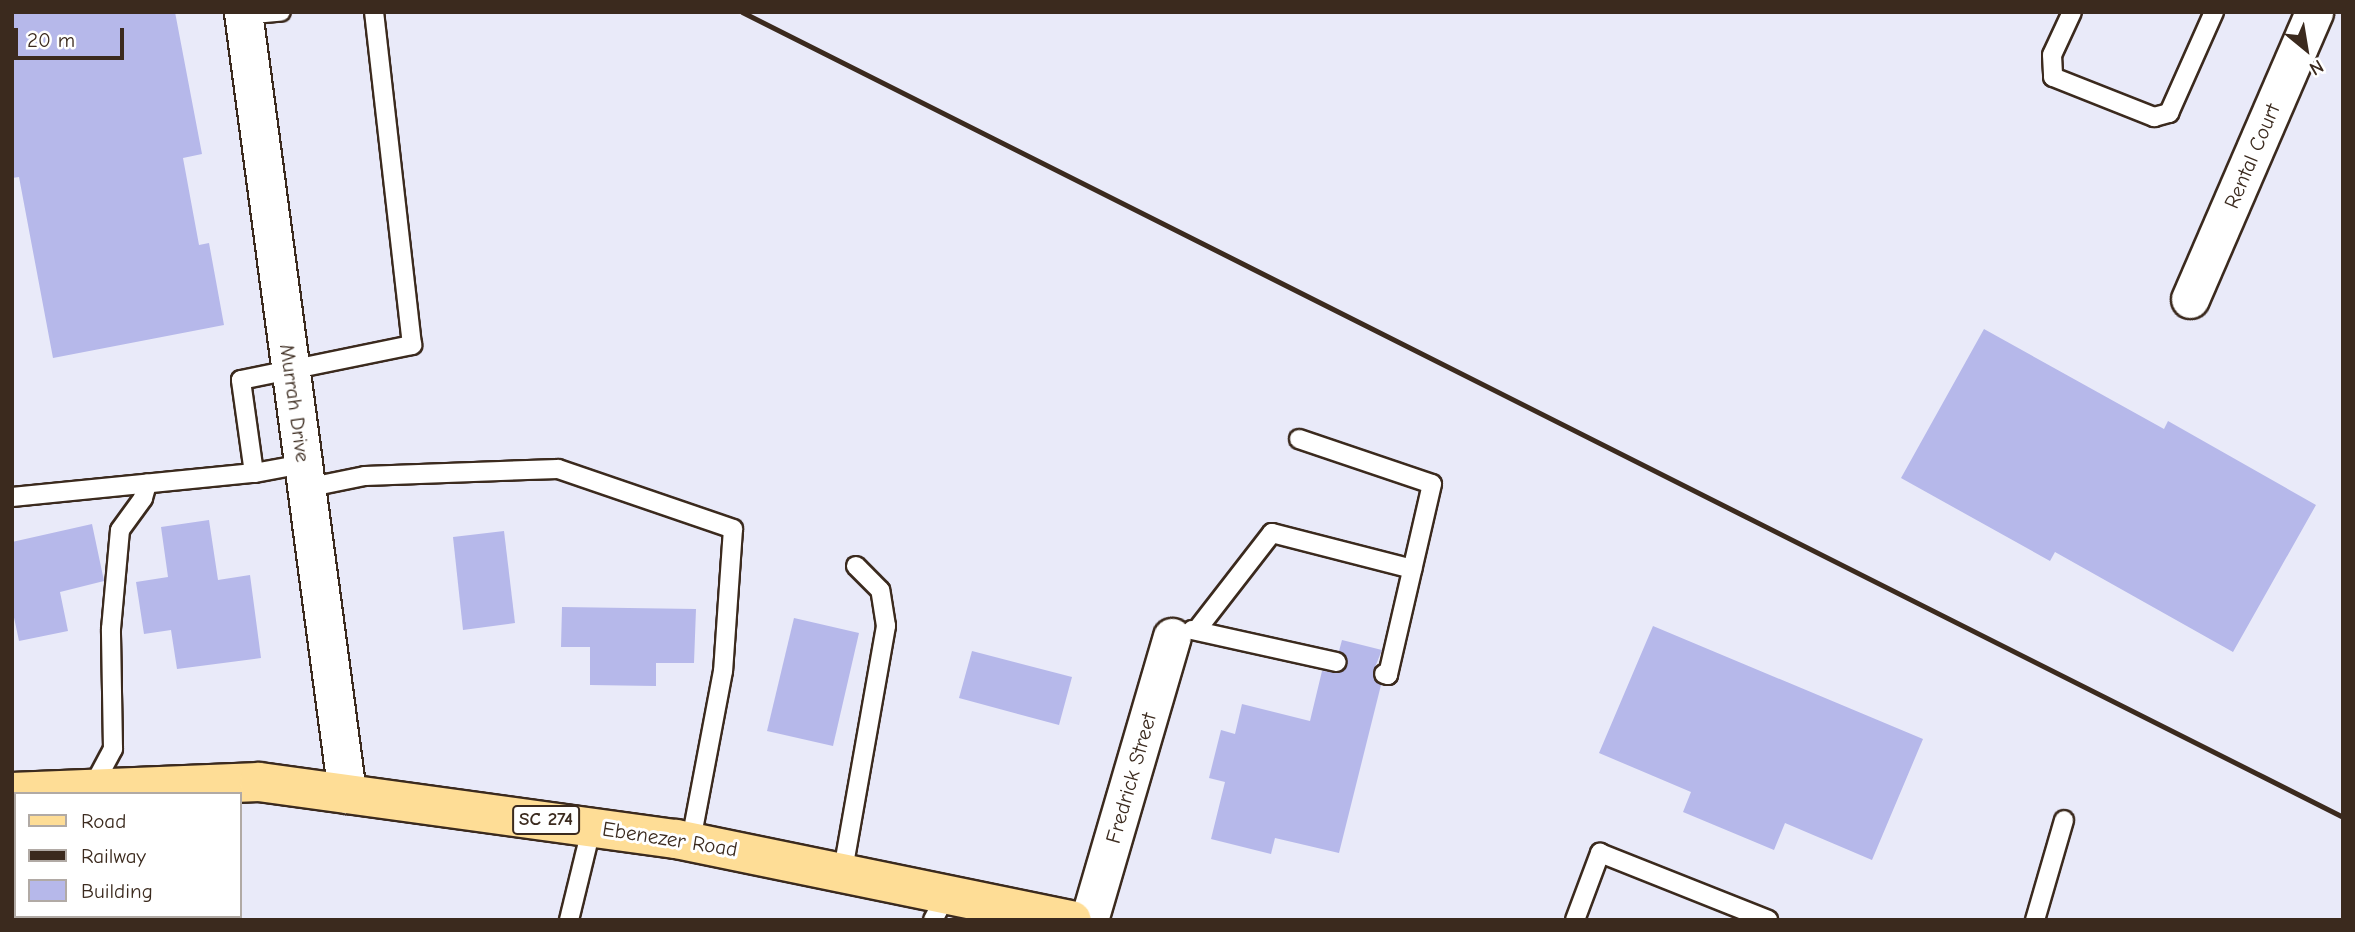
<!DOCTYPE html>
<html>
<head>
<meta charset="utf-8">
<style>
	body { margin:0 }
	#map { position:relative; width:2355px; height:932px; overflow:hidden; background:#e9eaf9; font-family:"Comic Neue",sans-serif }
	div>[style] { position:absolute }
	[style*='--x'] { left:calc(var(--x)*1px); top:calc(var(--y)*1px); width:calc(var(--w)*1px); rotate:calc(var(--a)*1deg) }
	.building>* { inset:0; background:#b6b8ea }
	.roads { filter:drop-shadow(2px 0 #3b2a1e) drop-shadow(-2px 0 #3b2a1e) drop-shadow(0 2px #3b2a1e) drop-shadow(0 -2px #3b2a1e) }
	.lane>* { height:18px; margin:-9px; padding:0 9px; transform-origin:9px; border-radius:9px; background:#fff }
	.street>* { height:37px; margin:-18.5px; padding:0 18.5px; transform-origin:18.5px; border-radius:18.5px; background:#fff }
	.primary>* { height:38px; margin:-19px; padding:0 19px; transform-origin:19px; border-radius:19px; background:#fedd96 }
	.rail>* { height:5px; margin:-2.5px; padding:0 2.5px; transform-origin:2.5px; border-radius:2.5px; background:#3b2a1e }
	span { translate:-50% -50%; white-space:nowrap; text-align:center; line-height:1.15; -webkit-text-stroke:6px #fff; paint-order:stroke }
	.shield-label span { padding:2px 5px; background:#fff; border:2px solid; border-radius:5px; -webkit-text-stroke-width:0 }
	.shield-label { font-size:19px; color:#3b2a1e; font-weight:700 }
	.street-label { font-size:21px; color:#3b2a1e }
	.frame { position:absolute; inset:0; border:14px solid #3b2a1e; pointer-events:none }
	.legend { position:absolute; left:14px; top:792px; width:228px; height:126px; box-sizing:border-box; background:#fff; border:2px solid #b1aaa5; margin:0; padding:9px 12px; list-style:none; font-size:21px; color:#3b2a1e }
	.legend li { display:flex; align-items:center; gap:14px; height:35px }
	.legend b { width:35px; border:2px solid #b1aaa5 }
	.north { position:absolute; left:2271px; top:14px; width:70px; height:70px; -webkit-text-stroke:5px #fff; paint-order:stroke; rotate:150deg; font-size:19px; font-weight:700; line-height:28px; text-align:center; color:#3b2a1e }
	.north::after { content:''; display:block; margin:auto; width:24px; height:32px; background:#3b2a1e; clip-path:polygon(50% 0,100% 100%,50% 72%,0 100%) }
	.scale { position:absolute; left:14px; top:28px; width:110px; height:32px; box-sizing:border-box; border:4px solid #3b2a1e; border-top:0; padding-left:9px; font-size:21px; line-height:24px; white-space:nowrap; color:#3b2a1e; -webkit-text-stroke:5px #fff; paint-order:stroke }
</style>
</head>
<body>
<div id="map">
	<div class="building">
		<div style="clip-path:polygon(12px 12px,175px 12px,202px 154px,183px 158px,199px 245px,209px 243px,224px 325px,53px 358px,19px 177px,12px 178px)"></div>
		<div style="clip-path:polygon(1984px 329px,2164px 429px,2168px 421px,2316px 505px,2233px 652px,2055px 552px,2050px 561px,1901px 478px)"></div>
		<div style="clip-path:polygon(209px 520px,218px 580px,250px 575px,261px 658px,177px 669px,171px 630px,144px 634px,136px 582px,168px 577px,161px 527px)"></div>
		<div style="clip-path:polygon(92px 524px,104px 581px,60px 592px,68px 631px,19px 641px,12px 608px,12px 542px)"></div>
		<div style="clip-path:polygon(504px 531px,515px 623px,463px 630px,453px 537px)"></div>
		<div style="clip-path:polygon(562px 607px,696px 609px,694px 663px,656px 663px,656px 686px,590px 685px,590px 647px,561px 647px)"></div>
		<div style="clip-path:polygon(794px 618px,859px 633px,833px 746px,767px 731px)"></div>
		<div style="clip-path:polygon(1653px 626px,1923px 739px,1872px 860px,1785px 823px,1774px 850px,1683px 812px,1691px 792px,1599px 753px)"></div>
		<div style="clip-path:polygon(1342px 640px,1382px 650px,1373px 672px,1381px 685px,1339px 853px,1275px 838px,1271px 854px,1211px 839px,1225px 782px,1209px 778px,1221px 730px,1235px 734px,1242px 704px,1310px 721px,1322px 671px,1339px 673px,1347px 665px,1339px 651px)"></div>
		<div style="clip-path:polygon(972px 651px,1072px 677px,1059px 725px,959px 698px)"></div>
	</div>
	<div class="roads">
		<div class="lane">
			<div style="--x:2072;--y:12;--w:47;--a:114.9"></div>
			<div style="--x:2052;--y:55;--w:22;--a:87"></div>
			<div style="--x:2053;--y:77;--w:109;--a:21.6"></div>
			<div style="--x:2154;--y:117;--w:16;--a:-15"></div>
			<div style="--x:2169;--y:113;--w:111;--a:-66"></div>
			<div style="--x:243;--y:15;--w:38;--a:-5"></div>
			<div style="--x:1299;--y:439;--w:140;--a:18.7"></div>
			<div style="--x:1432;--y:484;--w:196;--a:103"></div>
			<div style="--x:1388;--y:675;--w:4;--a:-166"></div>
			<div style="--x:303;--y:464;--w:50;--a:169.6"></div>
			<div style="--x:254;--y:473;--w:94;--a:-98"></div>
			<div style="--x:241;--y:380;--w:175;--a:-11.6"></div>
			<div style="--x:412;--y:345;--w:335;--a:-96.5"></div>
			<div style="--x:306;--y:488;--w:60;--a:-11.5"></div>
			<div style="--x:365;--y:476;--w:193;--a:-2.1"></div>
			<div style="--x:558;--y:469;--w:185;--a:18.9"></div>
			<div style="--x:733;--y:529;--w:142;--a:94"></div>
			<div style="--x:723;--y:671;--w:173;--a:100.7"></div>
			<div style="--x:12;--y:497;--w:243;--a:-5.7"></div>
			<div style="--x:1199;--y:627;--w:119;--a:-52.2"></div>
			<div style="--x:1272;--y:533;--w:145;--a:14.4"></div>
			<div style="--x:1192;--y:630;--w:148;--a:12.5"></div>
			<div style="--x:91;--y:790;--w:47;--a:-61.8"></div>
			<div style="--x:113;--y:749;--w:120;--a:-91"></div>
			<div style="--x:111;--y:629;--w:99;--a:-84.8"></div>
			<div style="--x:120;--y:530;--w:39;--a:-54"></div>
			<div style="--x:143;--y:498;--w:15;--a:-74"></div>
			<div style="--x:843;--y:870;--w:248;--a:-80"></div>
			<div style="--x:886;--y:626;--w:36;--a:-99"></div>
			<div style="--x:880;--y:590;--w:34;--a:-135"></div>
			<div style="--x:12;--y:876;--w:4;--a:-14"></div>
			<div style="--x:569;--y:920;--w:97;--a:-76.3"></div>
			<div style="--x:933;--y:920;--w:32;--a:-62"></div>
			<div style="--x:1575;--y:920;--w:72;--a:-69.5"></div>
			<div style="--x:1600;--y:853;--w:181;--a:21.7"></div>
			<div style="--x:2035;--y:920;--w:104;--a:-73.8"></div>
		</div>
		<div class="street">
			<div style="--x:243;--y:12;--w:789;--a:82.42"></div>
			<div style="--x:2190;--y:299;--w:313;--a:-66.6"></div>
			<div style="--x:1089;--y:920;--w:295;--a:-73.7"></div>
		</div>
		<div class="primary">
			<div style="--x:12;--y:792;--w:247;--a:-2.3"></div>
			<div style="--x:259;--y:782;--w:421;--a:7.8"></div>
			<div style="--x:676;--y:839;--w:404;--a:11.6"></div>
		</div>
	</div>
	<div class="rail">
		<div style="--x:742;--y:12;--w:1792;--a:26.69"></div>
	</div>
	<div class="shield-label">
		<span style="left:546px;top:820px">SC 274</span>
	</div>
	<div class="street-label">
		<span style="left:2252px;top:156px;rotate:-67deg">Rental Court</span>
		<span style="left:295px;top:403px;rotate:82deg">Murrah Drive</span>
		<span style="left:1131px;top:778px;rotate:-74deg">Fredrick Street</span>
		<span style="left:670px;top:839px;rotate:9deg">Ebenezer Road</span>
	</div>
	<div class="frame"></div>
	<ul class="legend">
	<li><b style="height:9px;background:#fedd96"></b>Road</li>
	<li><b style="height:9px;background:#3b2a1e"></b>Railway</li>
	<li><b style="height:19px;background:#b6b8ea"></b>Building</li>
	</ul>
	<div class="north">N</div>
	<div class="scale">20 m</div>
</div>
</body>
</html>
